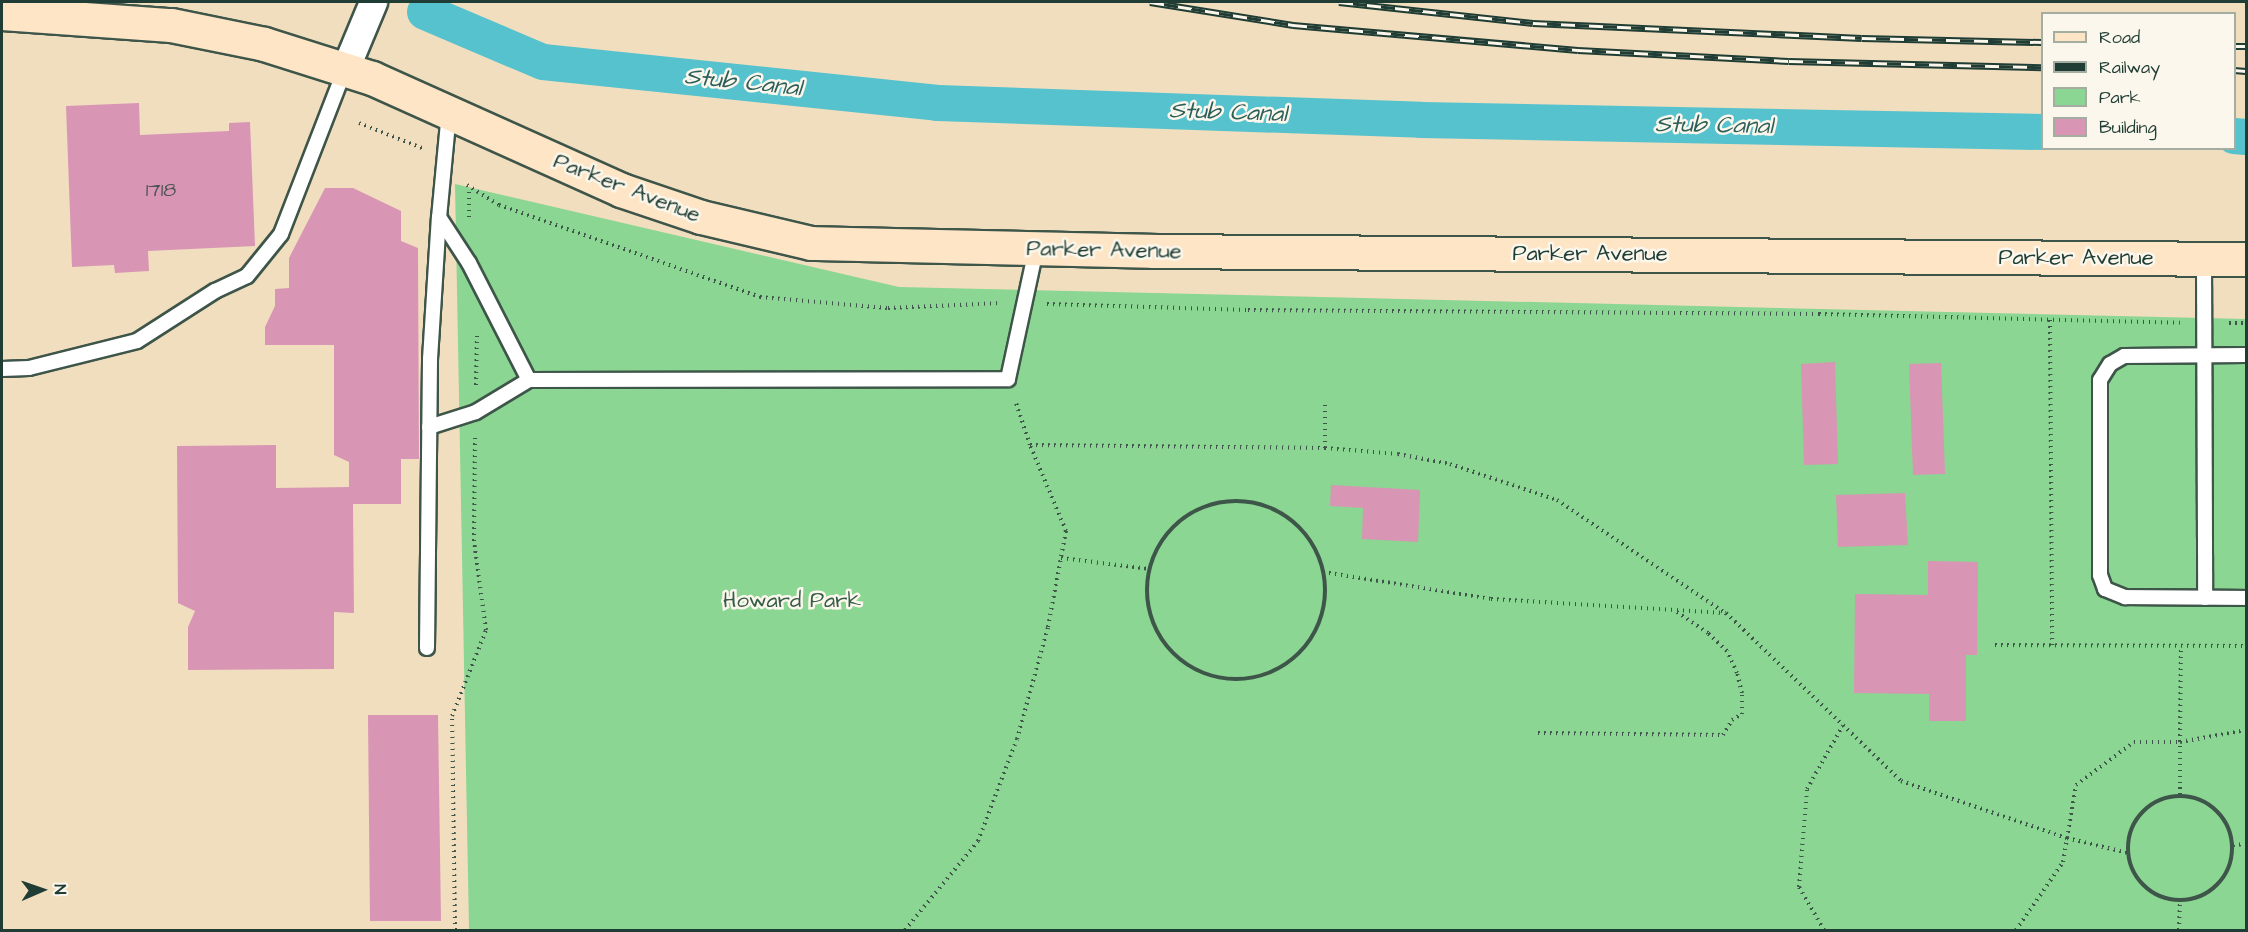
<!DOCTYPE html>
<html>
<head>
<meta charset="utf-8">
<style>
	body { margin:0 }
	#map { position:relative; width:2248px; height:932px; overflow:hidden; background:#f1debf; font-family:"Architects Daughter",sans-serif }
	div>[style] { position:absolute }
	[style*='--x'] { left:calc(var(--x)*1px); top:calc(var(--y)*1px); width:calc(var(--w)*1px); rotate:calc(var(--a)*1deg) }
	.green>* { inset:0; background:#8bd692 }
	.canal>* { height:36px; margin:-18px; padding:0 18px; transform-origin:18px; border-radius:18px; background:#55c2cd }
	.building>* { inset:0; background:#d895b4 }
	.path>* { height:4px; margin-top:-2px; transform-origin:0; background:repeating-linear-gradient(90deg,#3e5549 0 1.5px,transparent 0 6px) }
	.path>.ring { margin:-2px; padding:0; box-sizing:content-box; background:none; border:4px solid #3e5549; border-radius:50% }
	.roads { filter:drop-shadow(2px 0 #3e5549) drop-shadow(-2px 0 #3e5549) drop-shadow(0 2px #3e5549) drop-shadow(0 -2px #3e5549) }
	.lane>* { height:14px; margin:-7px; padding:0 7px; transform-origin:7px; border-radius:7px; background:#fff }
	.street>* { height:27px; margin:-13.5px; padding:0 13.5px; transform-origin:13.5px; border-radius:13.5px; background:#fff }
	.secondary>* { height:33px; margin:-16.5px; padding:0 16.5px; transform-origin:16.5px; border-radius:16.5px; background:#fde5c5 }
	.rail>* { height:7px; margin-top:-3.5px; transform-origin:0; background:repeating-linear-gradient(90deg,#fbf7ec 0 14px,#1f3d34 0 28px); box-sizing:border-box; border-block:2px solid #1f3d34 }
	span { translate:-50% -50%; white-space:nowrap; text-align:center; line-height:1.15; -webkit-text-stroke:5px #fbf7ec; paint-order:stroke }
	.number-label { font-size:20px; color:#4d5354 }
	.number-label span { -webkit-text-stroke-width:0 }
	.street-label { font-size:22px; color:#1f3d34 }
	.park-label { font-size:22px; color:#355c47 }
	.water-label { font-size:24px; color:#2c5e5a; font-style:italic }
	.frame { position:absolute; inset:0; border:3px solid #1f3d34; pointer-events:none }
	.legend { position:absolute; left:2041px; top:12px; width:195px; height:138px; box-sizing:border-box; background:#fbf7ec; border:2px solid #a3ada2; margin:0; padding:8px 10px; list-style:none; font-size:18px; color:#1f3d34 }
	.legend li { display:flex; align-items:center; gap:12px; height:30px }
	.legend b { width:30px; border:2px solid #a3ada2 }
	.north { position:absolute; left:12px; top:860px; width:60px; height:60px; -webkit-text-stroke:4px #fbf7ec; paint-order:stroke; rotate:88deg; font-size:16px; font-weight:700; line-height:24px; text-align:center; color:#1f3d34 }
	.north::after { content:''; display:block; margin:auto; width:21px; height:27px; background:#1f3d34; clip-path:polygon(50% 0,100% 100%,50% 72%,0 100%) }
</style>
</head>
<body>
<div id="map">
	<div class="green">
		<div style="clip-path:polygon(455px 184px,899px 287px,2246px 319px,2246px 930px,469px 930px)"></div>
	</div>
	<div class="canal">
		<div style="--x:425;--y:12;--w:128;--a:23"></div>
		<div style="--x:543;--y:62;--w:397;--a:5.9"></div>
		<div style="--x:938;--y:103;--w:483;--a:2"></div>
		<div style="--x:1421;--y:120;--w:621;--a:1.11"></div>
		<div style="--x:2234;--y:136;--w:12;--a:5"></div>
	</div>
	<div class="building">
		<div style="clip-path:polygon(139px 103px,140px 135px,229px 131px,229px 123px,250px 122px,255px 246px,148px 251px,149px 271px,115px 273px,114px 265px,72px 267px,66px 106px)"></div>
		<div style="clip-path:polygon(325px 188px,353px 188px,401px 211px,401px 241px,418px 248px,419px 459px,401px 459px,401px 504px,353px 504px,354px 613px,334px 612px,334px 669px,188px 670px,188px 627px,195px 611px,178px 603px,177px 446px,276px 445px,276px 488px,349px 487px,349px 462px,334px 455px,334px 345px,265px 345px,265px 327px,275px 306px,275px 289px,289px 288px,289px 258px)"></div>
		<div style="clip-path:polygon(1835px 362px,1838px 464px,1804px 465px,1801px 364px)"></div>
		<div style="clip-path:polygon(1941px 363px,1945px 474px,1913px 475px,1909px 364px)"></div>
		<div style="clip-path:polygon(1331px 485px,1420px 490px,1418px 542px,1362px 539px,1363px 508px,1330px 506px)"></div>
		<div style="clip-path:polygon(1905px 493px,1908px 545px,1838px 547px,1836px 495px)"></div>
		<div style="clip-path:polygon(1928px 561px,1978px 562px,1977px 655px,1966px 655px,1966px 721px,1929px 721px,1929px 694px,1854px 693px,1855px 594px,1928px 595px)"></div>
		<div style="clip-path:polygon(368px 715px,438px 715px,441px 921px,370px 921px)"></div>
	</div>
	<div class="path">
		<div style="--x:359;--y:123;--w:68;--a:21.6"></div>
		<div style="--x:467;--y:185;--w:38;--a:32"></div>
		<div style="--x:499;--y:205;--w:277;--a:19.4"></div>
		<div style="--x:760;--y:297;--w:128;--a:4.9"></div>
		<div style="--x:888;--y:308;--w:113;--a:-2.5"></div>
		<div style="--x:469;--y:192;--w:26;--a:90"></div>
		<div style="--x:1047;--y:304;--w:201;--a:1.7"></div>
		<div style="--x:1248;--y:310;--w:571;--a:0.4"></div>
		<div style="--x:1819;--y:314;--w:361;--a:1.4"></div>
		<div style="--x:2050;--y:320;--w:326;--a:89.6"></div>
		<div style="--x:2229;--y:323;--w:17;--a:0"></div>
		<div style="--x:476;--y:385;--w:49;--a:-88.8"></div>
		<div style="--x:1030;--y:445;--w:295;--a:0.6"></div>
		<div style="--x:1325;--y:448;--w:73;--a:4.7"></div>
		<div style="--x:1398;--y:454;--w:53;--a:10.9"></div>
		<div style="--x:1450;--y:464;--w:113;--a:18.6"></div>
		<div style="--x:1557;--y:500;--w:202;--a:33.9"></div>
		<div style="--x:1325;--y:448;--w:46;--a:-90"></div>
		<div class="ring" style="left:1147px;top:501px;width:174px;height:174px"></div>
		<div style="--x:1061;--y:558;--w:90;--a:7"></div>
		<div style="--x:1323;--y:572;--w:170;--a:9.1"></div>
		<div style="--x:1491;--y:599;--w:235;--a:3.4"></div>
		<div style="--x:1726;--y:613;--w:243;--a:43.8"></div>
		<div style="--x:1901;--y:781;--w:176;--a:19"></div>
		<div style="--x:2067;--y:838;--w:63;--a:13.8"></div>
		<div style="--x:1995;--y:645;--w:251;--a:0.2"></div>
		<div style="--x:1538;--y:733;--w:185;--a:0.6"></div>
		<div style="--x:1723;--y:735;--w:17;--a:-59"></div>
		<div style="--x:1732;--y:720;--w:12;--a:-31"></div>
		<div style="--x:1742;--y:714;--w:21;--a:-90"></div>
		<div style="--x:1742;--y:693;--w:21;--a:-104"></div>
		<div style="--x:1737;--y:673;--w:24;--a:-114"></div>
		<div style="--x:1727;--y:651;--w:26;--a:-137"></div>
		<div style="--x:1708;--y:633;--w:40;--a:-146"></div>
		<div style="--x:2180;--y:795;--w:53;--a:-90"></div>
		<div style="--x:2180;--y:742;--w:67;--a:-10.3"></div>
		<div class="ring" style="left:2128px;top:796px;width:100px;height:100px"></div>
		<div style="--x:2233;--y:845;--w:13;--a:-4"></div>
		<div style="--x:455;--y:930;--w:214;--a:-90.8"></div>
		<div style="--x:452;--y:716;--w:92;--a:-68.4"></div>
		<div style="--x:486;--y:630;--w:90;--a:-97.7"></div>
		<div style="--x:474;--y:541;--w:103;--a:-89.4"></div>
		<div style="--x:905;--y:930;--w:115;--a:-50.6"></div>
		<div style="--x:978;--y:841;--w:109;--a:-69.1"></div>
		<div style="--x:1017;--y:739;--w:116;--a:-74.5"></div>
		<div style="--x:1048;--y:627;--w:98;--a:-79.4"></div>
		<div style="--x:1066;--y:531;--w:93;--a:-112.7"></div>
		<div style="--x:1030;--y:445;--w:47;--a:-108.4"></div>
		<div style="--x:1824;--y:930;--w:50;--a:-120.2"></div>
		<div style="--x:1799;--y:887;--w:98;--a:-85.3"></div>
		<div style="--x:1807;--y:789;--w:73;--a:-60.6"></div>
		<div style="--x:2016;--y:930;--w:83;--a:-55.3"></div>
		<div style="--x:2063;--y:862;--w:78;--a:-80.4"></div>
		<div style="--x:2076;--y:785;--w:72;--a:-36.6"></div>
		<div style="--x:2134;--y:742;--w:46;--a:0"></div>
		<div style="--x:2180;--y:742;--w:96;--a:-89.4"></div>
		<div style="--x:2179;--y:930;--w:29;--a:-88"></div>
	</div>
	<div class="roads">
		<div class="lane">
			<div style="--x:449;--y:112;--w:105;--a:95.4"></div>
			<div style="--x:439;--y:217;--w:55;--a:56.9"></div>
			<div style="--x:469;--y:263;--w:131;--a:62.9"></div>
			<div style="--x:529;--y:380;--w:479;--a:-0.1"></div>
			<div style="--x:1008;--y:379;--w:133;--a:-77.8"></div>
			<div style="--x:2204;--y:259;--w:339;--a:89.8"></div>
			<div style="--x:2246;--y:355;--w:122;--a:179.5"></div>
			<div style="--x:2124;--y:356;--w:16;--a:150"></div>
			<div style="--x:2110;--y:364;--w:19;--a:122"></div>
			<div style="--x:2100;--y:380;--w:195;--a:90"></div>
			<div style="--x:2100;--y:575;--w:15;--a:70"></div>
			<div style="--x:2105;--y:589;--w:22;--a:22"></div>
			<div style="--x:2125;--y:597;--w:121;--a:0.5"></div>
			<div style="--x:2;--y:369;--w:27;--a:-2"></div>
			<div style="--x:29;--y:368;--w:111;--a:-14"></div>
			<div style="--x:137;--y:341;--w:93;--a:-32.7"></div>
			<div style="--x:215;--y:291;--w:35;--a:-25"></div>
			<div style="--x:247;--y:276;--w:54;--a:-51"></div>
			<div style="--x:281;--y:234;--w:177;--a:-68.8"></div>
			<div style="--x:429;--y:427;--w:49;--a:-17.7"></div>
			<div style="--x:476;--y:412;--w:62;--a:-31.1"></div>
			<div style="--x:427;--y:648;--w:289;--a:-89.4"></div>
			<div style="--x:430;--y:359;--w:142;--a:-86.4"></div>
		</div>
		<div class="street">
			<div style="--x:345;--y:69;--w:73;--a:-67.3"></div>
		</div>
		<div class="secondary">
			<div style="--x:2;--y:13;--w:169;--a:4.1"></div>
			<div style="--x:171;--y:25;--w:95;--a:11.5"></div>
			<div style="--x:264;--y:44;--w:113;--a:17.5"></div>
			<div style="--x:372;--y:78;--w:273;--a:24.2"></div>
			<div style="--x:621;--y:190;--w:84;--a:18.6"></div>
			<div style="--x:701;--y:217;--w:113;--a:13.3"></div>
			<div style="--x:811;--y:243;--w:342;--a:1.3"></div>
			<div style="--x:1153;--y:251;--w:1093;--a:0.42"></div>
		</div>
	</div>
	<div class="rail">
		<div style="--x:1150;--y:2;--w:145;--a:9.1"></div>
		<div style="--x:1293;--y:25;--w:286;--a:5"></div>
		<div style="--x:1578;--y:50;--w:211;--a:3"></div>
		<div style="--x:1789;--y:61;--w:253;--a:1.4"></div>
		<div style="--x:1339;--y:2;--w:195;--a:6.2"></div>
		<div style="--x:1533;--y:23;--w:329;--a:2.6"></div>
		<div style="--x:1862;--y:38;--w:180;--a:1.3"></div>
		<div style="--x:2234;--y:46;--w:12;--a:0"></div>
		<div style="--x:2234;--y:70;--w:12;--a:5"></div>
	</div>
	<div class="number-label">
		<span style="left:161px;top:190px">1718</span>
	</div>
	<div class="street-label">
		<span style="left:627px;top:188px;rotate:21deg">Parker Avenue</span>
		<span style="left:1104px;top:250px;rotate:1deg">Parker Avenue</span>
		<span style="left:1590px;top:254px">Parker Avenue</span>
		<span style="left:2076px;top:258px">Parker Avenue</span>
	</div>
	<div class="park-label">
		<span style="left:792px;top:601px">Howard Park</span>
	</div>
	<div class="water-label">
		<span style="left:743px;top:83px;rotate:6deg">Stub Canal</span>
		<span style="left:1228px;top:113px;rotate:2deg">Stub Canal</span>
		<span style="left:1714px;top:126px;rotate:1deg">Stub Canal</span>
	</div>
	<div class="frame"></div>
	<ul class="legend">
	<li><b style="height:8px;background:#fde5c5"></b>Road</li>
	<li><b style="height:8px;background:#1f3d34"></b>Railway</li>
	<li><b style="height:16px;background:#8bd692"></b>Park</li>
	<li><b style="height:16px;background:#d895b4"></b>Building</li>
	</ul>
	<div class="north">N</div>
</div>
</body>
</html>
